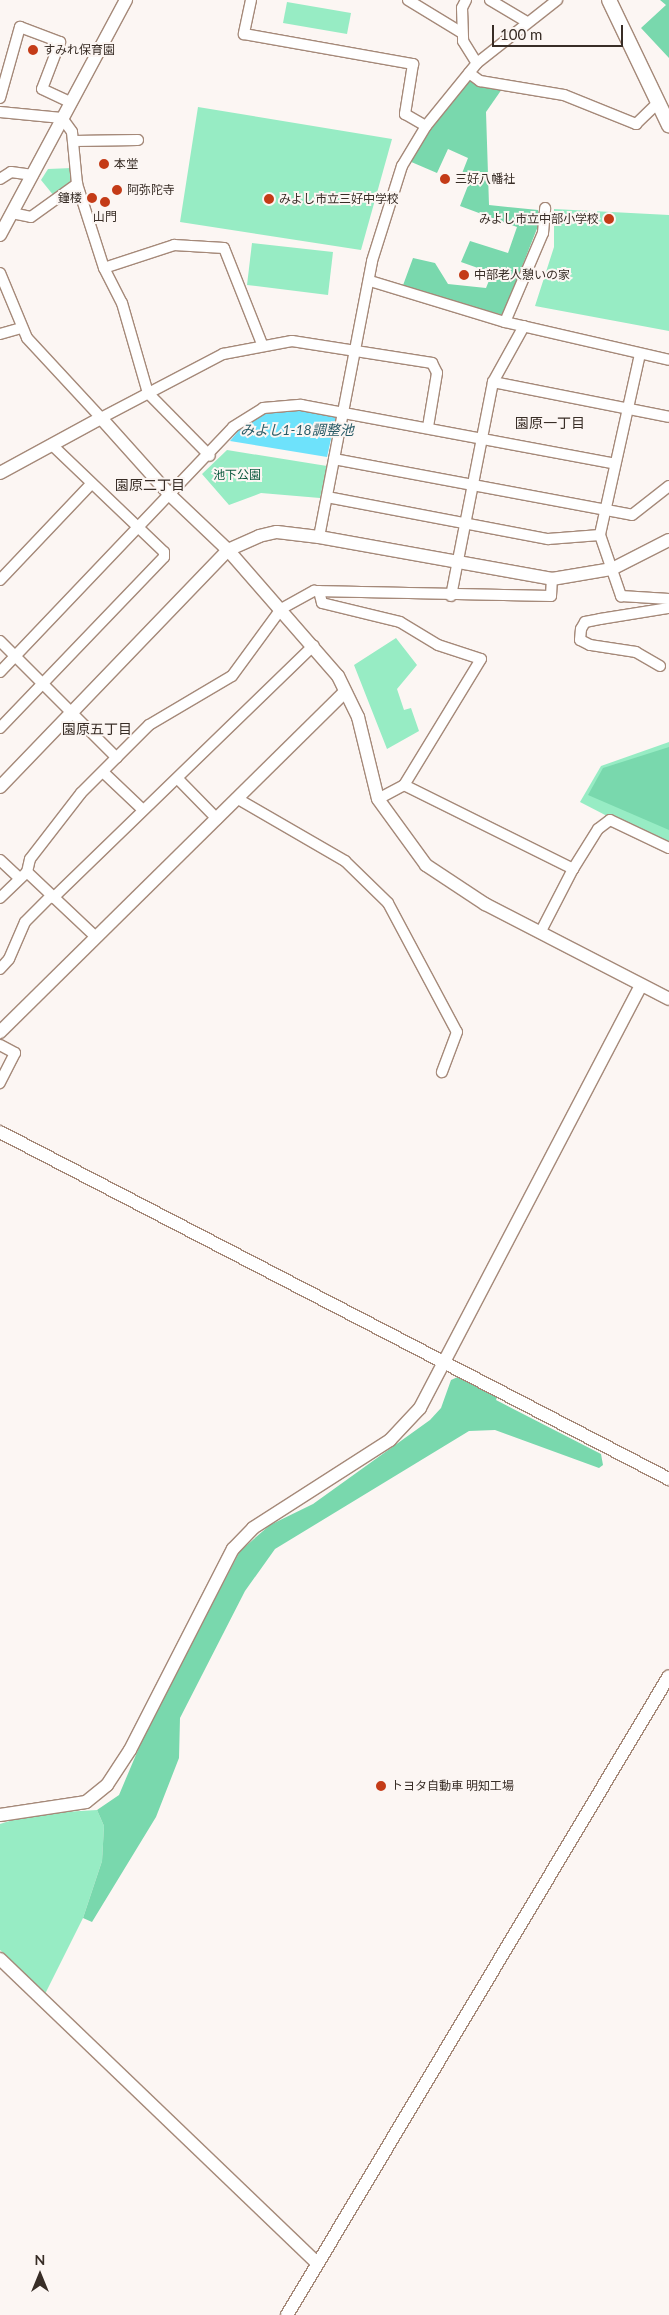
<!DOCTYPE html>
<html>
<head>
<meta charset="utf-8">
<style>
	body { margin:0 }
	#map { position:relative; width:669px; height:2315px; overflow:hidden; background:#fcf6f3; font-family:Lato,"Noto Sans JP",sans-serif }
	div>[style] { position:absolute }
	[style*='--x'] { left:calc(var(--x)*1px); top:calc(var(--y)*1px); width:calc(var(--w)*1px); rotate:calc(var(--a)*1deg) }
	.green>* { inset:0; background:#97ecc4 }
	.forest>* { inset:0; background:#79d8ad }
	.water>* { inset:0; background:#6ee2fb }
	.roads { filter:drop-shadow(1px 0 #a58979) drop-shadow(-1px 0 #a58979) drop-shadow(0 1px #a58979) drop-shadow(0 -1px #a58979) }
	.minor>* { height:10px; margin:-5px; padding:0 5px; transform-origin:5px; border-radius:5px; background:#fff }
	.tertiary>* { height:12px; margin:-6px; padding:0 6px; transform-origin:6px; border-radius:6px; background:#fff }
	.secondary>* { height:14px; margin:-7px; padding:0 7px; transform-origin:7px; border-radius:7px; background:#fff }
	.dots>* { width:14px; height:14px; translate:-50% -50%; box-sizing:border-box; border:2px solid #fcf6f3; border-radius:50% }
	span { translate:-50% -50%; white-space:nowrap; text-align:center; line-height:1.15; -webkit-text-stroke:4px #fcf6f3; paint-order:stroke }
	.poi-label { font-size:12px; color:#382d26 }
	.left { translate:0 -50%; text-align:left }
	.right { translate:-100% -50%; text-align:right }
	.park-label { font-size:12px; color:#0c593e }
	.neighbourhood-label { font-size:14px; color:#382d26 }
	.water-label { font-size:14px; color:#2a5c67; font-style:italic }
	.north { position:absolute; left:15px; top:2250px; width:50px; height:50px; -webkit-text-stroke:4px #fcf6f3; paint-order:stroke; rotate:0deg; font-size:14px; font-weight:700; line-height:20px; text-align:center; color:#382d26 }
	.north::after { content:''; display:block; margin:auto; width:18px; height:22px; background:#382d26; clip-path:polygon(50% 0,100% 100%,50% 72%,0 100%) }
	.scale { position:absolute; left:492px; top:25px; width:131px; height:22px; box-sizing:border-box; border:2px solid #382d26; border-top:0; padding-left:6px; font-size:15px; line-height:18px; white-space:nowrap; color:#382d26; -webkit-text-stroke:4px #fcf6f3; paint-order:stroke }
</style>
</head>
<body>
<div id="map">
	<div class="green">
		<div style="clip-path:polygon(287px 2px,351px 13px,347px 34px,283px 23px)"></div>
		<div style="clip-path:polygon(198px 107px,392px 139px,361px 250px,180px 222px)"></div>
		<div style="clip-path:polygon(72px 168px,72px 186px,54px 196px,41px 180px,48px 169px)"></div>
		<div style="clip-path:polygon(554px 209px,669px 215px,669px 331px,535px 306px,554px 247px)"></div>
		<div style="clip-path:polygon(252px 243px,333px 252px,328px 295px,247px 285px)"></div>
		<div style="clip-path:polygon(227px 450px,327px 466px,320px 498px,261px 493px,229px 505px,202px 474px)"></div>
		<div style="clip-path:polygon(396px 638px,417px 665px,397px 689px,404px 710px,411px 708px,419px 731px,387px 749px,354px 665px)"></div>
		<div style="clip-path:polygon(669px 742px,669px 848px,580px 802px,601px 766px)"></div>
		<div style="clip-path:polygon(97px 1810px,104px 1826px,102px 1861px,83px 1918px,45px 1994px,0 1950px,0 1824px,31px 1814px)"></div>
	</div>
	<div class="forest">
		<div style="clip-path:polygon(660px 0,669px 0,669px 58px,641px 28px,666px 5px)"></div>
		<div style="clip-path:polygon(469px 79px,502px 89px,486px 112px,489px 205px,538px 210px,540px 221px,503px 315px,402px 288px,413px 258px,435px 263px,448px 284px,486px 288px,492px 273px,461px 262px,470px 241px,508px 253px,517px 227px,460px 206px,469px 183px,461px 176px,468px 158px,448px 149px,437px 173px,409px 161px,429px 127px)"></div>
		<div style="clip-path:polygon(669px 747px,669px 830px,588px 795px,603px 768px)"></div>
		<div style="clip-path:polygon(460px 1376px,497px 1397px,496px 1400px,601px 1454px,603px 1465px,599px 1468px,495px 1430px,469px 1431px,275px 1549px,245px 1591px,180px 1718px,179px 1758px,156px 1817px,92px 1922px,83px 1918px,102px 1861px,104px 1826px,97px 1810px,119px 1795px,146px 1731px,240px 1551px,270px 1525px,313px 1504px,430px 1420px,441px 1408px,451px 1380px)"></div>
	</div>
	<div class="water">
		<div style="clip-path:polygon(299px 408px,336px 416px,327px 457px,230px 441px,245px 423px,264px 412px)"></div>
	</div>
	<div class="roads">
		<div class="minor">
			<div style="--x:251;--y:0;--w:35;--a:102"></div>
			<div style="--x:244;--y:34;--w:172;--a:10.1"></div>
			<div style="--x:413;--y:64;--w:51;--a:99.1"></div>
			<div style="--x:405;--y:114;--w:24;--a:30"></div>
			<div style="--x:408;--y:0;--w:63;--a:31.4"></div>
			<div style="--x:466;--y:0;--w:9;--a:117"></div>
			<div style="--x:462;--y:8;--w:33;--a:88"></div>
			<div style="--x:463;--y:41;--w:26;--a:58"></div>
			<div style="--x:490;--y:0;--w:43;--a:30.7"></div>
			<div style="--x:469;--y:73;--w:14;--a:36"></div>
			<div style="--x:480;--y:81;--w:85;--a:9.5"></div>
			<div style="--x:564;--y:95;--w:78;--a:21.9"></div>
			<div style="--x:636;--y:124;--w:30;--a:-44"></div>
			<div style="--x:0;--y:98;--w:74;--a:-74.3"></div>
			<div style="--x:20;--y:27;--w:43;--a:20.6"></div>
			<div style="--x:60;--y:42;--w:50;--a:111"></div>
			<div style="--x:42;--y:89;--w:31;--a:25"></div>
			<div style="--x:0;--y:112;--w:62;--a:5.5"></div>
			<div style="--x:62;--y:118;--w:17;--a:54"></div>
			<div style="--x:72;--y:132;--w:52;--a:84.5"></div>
			<div style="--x:77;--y:184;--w:88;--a:72.2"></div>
			<div style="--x:104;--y:268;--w:39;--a:63"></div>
			<div style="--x:122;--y:303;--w:94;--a:73.9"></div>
			<div style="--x:148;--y:393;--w:88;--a:45.5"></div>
			<div style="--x:74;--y:141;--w:64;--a:-0.9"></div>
			<div style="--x:0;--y:179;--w:13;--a:-32"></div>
			<div style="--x:11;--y:172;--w:22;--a:8"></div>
			<div style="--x:12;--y:213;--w:19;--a:12"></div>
			<div style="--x:31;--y:217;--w:57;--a:-35.7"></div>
			<div style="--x:104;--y:268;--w:74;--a:-18.2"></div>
			<div style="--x:174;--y:245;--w:50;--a:3.4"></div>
			<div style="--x:224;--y:248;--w:103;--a:68.4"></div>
			<div style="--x:0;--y:273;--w:70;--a:67.4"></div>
			<div style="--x:27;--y:338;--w:109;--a:47.2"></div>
			<div style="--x:101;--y:418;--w:138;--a:-27.7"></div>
			<div style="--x:223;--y:354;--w:70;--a:-10.7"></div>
			<div style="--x:292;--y:341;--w:142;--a:8.9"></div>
			<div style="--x:432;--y:363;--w:11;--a:63"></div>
			<div style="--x:437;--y:373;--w:55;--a:99.5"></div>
			<div style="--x:370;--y:281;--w:141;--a:16.9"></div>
			<div style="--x:505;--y:322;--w:168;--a:13"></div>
			<div style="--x:505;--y:322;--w:97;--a:-66.9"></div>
			<div style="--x:543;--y:233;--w:25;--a:-85"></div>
			<div style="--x:0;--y:334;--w:22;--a:-16"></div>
			<div style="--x:640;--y:354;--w:185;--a:102.5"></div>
			<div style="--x:600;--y:535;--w:65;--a:71"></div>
			<div style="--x:621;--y:596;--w:48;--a:3.6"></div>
			<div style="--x:493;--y:382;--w:64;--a:-61"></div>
			<div style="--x:334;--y:459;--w:303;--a:10.6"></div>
			<div style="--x:632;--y:515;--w:47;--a:-38.1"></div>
			<div style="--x:327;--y:497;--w:225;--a:10.8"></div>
			<div style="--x:548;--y:539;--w:52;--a:-4.4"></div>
			<div style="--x:319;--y:537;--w:281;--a:-79.1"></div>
			<div style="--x:372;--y:261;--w:100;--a:-72.5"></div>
			<div style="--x:402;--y:166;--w:47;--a:-59"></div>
			<div style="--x:426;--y:126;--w:81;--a:-51"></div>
			<div style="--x:477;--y:63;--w:102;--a:-38.2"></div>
			<div style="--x:0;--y:580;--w:132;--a:-46.5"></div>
			<div style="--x:319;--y:591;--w:12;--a:76"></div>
			<div style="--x:322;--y:603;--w:80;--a:13.7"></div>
			<div style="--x:400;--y:622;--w:44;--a:31.2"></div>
			<div style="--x:438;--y:645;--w:45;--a:18"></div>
			<div style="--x:481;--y:659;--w:148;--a:121.4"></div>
			<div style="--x:404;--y:785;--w:189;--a:26.4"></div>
			<div style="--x:451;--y:596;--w:218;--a:-78.9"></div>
			<div style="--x:493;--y:382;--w:179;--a:11.2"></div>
			<div style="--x:0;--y:641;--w:165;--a:45"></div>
			<div style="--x:660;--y:666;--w:28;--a:-150"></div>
			<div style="--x:636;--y:652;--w:47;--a:-171.3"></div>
			<div style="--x:590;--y:645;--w:11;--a:-153"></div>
			<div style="--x:580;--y:640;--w:11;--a:-85"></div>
			<div style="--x:581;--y:629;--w:8;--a:-60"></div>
			<div style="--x:585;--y:622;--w:15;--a:-11"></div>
			<div style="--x:600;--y:619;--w:70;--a:-9.1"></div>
			<div style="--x:0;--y:672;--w:338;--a:-46.4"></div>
			<div style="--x:233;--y:427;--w:36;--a:-32"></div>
			<div style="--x:263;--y:408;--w:38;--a:-5"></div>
			<div style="--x:301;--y:405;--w:319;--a:10.6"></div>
			<div style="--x:0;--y:728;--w:237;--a:-46.2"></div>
			<div style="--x:164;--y:557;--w:5;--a:-90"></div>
			<div style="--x:164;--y:552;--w:155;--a:-136.3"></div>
			<div style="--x:103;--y:772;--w:55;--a:43.5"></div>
			<div style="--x:178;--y:779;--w:56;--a:45.7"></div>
			<div style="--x:238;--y:799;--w:124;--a:30.1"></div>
			<div style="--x:345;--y:861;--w:60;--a:44.3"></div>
			<div style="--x:388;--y:903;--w:146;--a:61.9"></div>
			<div style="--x:457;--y:1032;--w:43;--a:110.6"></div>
			<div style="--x:378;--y:799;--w:30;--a:-28"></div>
			<div style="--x:0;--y:860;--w:26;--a:43"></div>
			<div style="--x:27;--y:872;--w:93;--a:43.3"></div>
			<div style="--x:0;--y:898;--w:37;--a:-44"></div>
			<div style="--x:27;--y:872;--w:13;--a:-77"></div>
			<div style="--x:30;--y:859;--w:83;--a:-52.3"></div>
			<div style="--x:81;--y:793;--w:96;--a:-45"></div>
			<div style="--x:149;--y:725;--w:96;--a:-30.6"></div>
			<div style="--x:232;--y:676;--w:83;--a:-53.8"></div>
			<div style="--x:281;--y:609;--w:38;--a:-29"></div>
			<div style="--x:314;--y:591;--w:237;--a:1.2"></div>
			<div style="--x:551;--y:596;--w:17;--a:-87"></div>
			<div style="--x:53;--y:898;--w:363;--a:-44.1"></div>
			<div style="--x:541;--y:931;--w:70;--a:-62.7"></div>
			<div style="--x:573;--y:869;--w:47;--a:-58"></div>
			<div style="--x:598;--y:829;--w:15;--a:-37"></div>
			<div style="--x:610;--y:820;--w:65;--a:25.4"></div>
			<div style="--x:0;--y:969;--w:13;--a:-48"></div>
			<div style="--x:9;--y:959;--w:40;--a:-66.6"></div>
			<div style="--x:25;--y:922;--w:37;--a:-45"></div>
			<div style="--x:0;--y:1045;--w:17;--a:28"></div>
			<div style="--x:15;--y:1053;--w:34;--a:117"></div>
		</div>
		<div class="tertiary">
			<div style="--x:0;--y:235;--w:267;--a:-61.8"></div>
			<div style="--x:0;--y:473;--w:115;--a:-28.6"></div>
			<div style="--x:101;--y:418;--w:105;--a:48.1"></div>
			<div style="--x:171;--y:496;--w:79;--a:43.5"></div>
			<div style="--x:228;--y:550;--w:167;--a:48.9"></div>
			<div style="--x:338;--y:676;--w:46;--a:64"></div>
			<div style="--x:358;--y:717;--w:84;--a:76.3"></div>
			<div style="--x:378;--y:799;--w:82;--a:54"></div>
			<div style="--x:426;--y:865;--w:71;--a:33.5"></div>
			<div style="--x:485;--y:904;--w:207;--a:27.3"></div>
			<div style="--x:0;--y:787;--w:329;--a:-46.1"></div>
			<div style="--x:228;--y:550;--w:34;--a:-24"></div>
			<div style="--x:259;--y:536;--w:18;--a:-13"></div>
			<div style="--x:277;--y:532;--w:42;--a:6.8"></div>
			<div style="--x:319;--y:537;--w:237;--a:10.2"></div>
			<div style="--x:552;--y:579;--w:61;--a:-9.5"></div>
			<div style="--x:612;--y:569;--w:64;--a:-27"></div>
			<div style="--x:0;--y:1032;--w:484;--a:-44.6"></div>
			<div style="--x:0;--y:1132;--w:754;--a:27.42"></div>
			<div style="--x:0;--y:1815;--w:87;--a:-8.6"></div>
			<div style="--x:86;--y:1802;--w:27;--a:-39"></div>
			<div style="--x:107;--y:1785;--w:42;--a:-56.7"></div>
			<div style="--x:130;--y:1750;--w:226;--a:-62.9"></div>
			<div style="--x:233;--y:1549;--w:29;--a:-46"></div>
			<div style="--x:253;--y:1528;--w:163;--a:-32.7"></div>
			<div style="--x:390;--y:1440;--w:44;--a:-46.8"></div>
			<div style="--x:420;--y:1408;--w:477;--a:-62.4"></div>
			<div style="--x:0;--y:1959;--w:438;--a:43.8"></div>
			<div style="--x:287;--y:2315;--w:744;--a:-59.13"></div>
		</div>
		<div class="secondary">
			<div style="--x:609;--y:0;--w:139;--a:64.4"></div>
		</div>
	</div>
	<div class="dots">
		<div style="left:33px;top:50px;background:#c43b17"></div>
		<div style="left:104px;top:164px;background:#c43b17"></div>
		<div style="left:445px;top:179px;background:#c43b17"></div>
		<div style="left:117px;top:190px;background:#c43b17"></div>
		<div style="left:92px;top:198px;background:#c43b17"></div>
		<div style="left:269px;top:199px;background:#c43b17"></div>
		<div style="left:105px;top:202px;background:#c43b17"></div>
		<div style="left:609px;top:219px;background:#c43b17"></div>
		<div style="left:464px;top:275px;background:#c43b17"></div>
		<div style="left:381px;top:1786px;background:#c43b17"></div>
	</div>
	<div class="poi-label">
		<span class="left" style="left:43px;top:50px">すみれ保育園</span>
		<span class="left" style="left:114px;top:164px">本堂</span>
		<span class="left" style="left:455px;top:179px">三好八幡社</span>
		<span class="left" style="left:127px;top:190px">阿弥陀寺</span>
		<span class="right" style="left:82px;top:198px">鐘楼</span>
		<span class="left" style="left:279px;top:199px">みよし市立三好中学校</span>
		<span style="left:105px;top:217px">山門</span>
		<span class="right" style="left:599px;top:219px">みよし市立中部小学校</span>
		<span class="left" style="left:474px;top:275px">中部老人憩いの家</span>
		<span class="left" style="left:391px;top:1786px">トヨタ自動車 明知工場</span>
	</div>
	<div class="park-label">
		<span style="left:237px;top:475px">池下公園</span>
	</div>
	<div class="neighbourhood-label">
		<span style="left:550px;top:423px">園原一丁目</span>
		<span style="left:150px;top:485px">園原二丁目</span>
		<span style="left:97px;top:729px">園原五丁目</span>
	</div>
	<div class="water-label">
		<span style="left:297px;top:430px">みよし1-18調整池</span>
	</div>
	<div class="north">N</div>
	<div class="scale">100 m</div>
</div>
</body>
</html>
